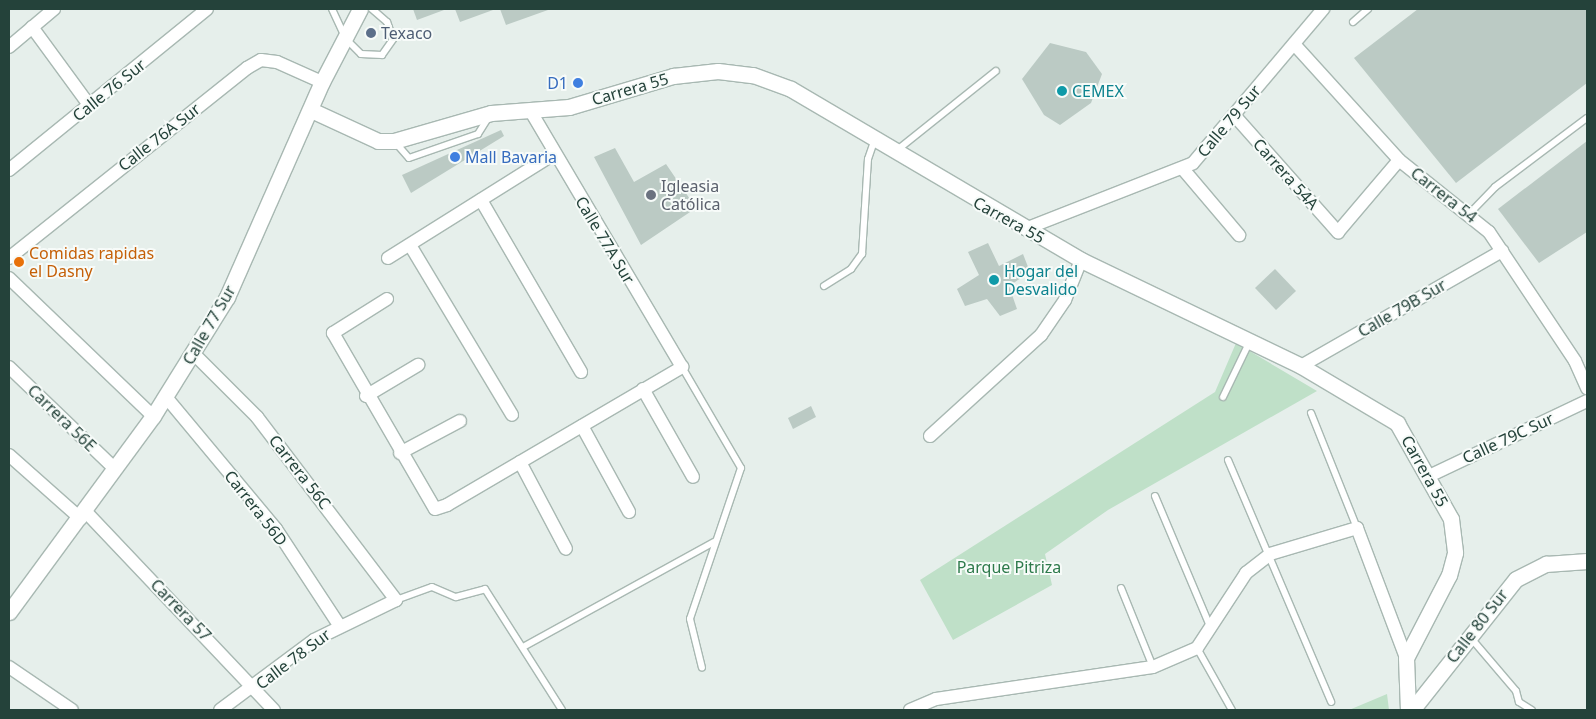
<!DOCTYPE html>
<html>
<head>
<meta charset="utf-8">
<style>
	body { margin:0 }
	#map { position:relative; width:1596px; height:719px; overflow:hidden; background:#e6efeb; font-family:"Noto Sans",sans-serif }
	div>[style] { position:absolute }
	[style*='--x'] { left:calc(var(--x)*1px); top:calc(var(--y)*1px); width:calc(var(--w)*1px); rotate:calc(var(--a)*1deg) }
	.green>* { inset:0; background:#bfe0c8 }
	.building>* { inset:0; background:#bbcac4 }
	.roads { filter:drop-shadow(1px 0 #a8b8b2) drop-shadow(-1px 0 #a8b8b2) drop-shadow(0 1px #a8b8b2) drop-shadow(0 -1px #a8b8b2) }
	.lane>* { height:6px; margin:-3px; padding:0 3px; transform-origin:3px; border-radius:3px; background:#fff }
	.street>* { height:12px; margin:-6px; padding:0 6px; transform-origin:6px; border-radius:6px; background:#fff }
	.secondary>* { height:15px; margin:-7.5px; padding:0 7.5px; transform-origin:7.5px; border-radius:7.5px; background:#fff }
	.dots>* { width:14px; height:14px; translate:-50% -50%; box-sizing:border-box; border:2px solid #f7fbf9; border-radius:50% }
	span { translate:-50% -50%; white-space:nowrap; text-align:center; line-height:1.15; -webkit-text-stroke:4px #f7fbf9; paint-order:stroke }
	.service-label { font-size:16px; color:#4e5e75 }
	.left { translate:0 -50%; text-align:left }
	.shop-label { font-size:16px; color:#366cbe }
	.right { translate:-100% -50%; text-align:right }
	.street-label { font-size:16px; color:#24423a }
	.culture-label { font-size:16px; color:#0d838f }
	.worship-label { font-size:16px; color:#5b616d }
	.food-label { font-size:16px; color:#c56008 }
	.park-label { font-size:16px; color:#2d7a4b }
	.frame { position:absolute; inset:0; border:10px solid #24423a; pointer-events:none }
</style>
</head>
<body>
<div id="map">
	<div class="green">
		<div style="clip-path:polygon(1236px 343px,1317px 391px,1108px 510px,1045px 554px,1052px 585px,953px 640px,920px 580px,1215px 392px)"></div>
		<div style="clip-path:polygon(1387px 694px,1389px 710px,1349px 710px)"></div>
	</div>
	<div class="building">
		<div style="clip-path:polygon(413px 9px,444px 9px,444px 10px,417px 20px)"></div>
		<div style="clip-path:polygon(455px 9px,492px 9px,493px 10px,460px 22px)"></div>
		<div style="clip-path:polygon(500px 9px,548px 9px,548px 10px,506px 25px)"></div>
		<div style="clip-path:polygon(1418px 9px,1587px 9px,1587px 83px,1456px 183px,1354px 58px)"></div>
		<div style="clip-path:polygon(1050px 43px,1086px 52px,1102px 74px,1091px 103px,1060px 125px,1044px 115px,1022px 79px)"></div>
		<div style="clip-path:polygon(501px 130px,504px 136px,411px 193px,402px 175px)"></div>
		<div style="clip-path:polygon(1587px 141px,1587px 232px,1539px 263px,1498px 209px)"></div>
		<div style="clip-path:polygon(615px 148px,634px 182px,666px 164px,696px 208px,641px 245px,594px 157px)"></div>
		<div style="clip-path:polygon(988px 243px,999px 266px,1023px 254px,1030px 272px,1009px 286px,1017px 309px,1000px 316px,987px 299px,965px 306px,957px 289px,979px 275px,968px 252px)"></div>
		<div style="clip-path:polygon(1275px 269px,1296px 291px,1276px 310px,1255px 288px)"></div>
		<div style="clip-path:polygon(811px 406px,816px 417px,793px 429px,788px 418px)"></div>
	</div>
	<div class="roads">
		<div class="lane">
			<div style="--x:332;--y:9;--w:33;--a:65"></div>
			<div style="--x:346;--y:39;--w:21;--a:45"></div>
			<div style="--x:361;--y:54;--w:21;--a:3"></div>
			<div style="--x:382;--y:55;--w:19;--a:-55"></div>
			<div style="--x:393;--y:39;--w:18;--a:-109"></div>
			<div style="--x:387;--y:22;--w:20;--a:-139"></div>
			<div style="--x:1353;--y:22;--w:20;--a:-41"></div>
			<div style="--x:395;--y:142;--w:21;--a:49"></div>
			<div style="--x:409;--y:158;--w:73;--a:-19.2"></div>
			<div style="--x:478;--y:134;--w:22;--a:-58"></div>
			<div style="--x:896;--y:151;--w:128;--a:-38.7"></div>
			<div style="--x:1470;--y:213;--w:36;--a:-46"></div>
			<div style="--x:1495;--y:187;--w:115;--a:-36.9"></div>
			<div style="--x:824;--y:286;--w:32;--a:-32"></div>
			<div style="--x:851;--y:269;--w:19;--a:-54"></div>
			<div style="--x:862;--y:254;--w:95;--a:-86.4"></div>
			<div style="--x:868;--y:159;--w:21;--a:-71"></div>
			<div style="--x:682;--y:367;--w:117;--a:59.7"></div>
			<div style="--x:741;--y:468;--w:159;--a:108.7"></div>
			<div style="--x:690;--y:619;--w:50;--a:76.2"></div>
			<div style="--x:1223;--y:397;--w:60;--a:-64.3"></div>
			<div style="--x:1311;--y:413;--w:124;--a:68.2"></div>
			<div style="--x:1228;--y:460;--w:263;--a:66.9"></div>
			<div style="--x:1155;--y:496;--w:141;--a:67.1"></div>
			<div style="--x:1121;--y:588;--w:85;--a:67.9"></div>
			<div style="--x:396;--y:600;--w:38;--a:-20"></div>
			<div style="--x:432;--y:587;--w:26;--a:23"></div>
			<div style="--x:456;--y:597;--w:30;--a:-15"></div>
			<div style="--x:485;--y:589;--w:143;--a:57.5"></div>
			<div style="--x:1470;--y:637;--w:71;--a:49.6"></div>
			<div style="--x:1516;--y:691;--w:11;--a:75"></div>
			<div style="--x:1519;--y:702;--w:15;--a:32"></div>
			<div style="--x:525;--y:646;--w:216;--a:-28.8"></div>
			<div style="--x:1197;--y:648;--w:71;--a:60.6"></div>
		</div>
		<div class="street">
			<div style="--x:32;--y:27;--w:97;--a:53.8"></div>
			<div style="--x:1294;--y:44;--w:156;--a:47.8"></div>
			<div style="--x:1399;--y:160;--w:115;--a:38.7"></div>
			<div style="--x:1489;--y:232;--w:155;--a:56.3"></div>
			<div style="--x:1575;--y:361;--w:30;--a:66"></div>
			<div style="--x:9;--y:47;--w:59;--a:-40.2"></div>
			<div style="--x:1234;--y:115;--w:157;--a:48.4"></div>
			<div style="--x:1338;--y:232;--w:94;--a:-49.7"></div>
			<div style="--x:1183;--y:169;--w:87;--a:49.7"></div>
			<div style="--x:9;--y:170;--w:255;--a:-39.1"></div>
			<div style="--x:481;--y:200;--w:199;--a:59.8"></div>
			<div style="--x:1025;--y:229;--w:180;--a:-21.4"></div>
			<div style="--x:1193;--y:163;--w:202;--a:-49.8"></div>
			<div style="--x:410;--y:245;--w:198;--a:59"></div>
			<div style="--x:9;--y:258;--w:305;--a:-38.6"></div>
			<div style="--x:247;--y:68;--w:16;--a:-30"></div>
			<div style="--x:261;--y:60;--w:16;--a:7"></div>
			<div style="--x:277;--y:62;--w:49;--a:24"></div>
			<div style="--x:388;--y:258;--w:196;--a:-32.1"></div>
			<div style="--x:9;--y:278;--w:199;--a:43.8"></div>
			<div style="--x:387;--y:299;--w:64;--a:147.8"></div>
			<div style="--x:333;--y:333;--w:203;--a:59.9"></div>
			<div style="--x:435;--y:509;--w:13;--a:-18"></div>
			<div style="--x:447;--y:505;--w:273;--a:-30.4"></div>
			<div style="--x:682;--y:367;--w:296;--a:-120.6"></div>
			<div style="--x:193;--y:353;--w:91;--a:45"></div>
			<div style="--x:257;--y:417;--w:230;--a:52.8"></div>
			<div style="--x:396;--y:600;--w:91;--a:154"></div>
			<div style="--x:314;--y:640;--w:117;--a:143.3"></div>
			<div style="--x:1301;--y:366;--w:232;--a:-29.8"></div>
			<div style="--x:9;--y:367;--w:147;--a:43.9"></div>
			<div style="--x:643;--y:389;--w:101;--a:60.4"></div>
			<div style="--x:366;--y:396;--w:61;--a:-30.8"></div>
			<div style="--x:166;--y:397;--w:172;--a:50.2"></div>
			<div style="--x:276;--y:529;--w:115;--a:56.7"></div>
			<div style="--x:582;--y:426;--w:98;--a:61.3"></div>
			<div style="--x:930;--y:436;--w:150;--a:-42.3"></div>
			<div style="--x:1041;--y:335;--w:42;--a:-55.6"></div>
			<div style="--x:1065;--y:300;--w:43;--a:-68.2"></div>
			<div style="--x:400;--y:453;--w:68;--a:-28.1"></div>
			<div style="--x:9;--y:455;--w:96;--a:41.6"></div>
			<div style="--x:520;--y:462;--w:98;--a:62.1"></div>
			<div style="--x:1429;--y:476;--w:175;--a:-25.4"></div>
			<div style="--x:86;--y:512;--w:273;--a:46.5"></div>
			<div style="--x:9;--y:667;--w:76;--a:34.3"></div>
			<div style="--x:910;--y:710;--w:28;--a:-23"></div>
			<div style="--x:936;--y:699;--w:219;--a:-8.4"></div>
			<div style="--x:1153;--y:667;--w:48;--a:-23.4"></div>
			<div style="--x:1197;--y:648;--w:90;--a:-56.8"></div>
			<div style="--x:1246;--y:573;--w:31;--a:-38"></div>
			<div style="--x:1270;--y:554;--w:91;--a:-16.6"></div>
			<div style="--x:1357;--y:528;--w:139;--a:69.3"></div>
		</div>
		<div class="secondary">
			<div style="--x:311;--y:110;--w:74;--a:24.8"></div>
			<div style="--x:378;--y:141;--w:16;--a:0"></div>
			<div style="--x:394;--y:141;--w:101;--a:-16.1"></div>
			<div style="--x:491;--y:113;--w:78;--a:-4.4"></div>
			<div style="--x:569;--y:107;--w:109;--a:-16.6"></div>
			<div style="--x:673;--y:76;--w:45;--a:-6.3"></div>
			<div style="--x:718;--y:71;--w:35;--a:7"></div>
			<div style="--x:753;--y:75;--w:40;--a:20.2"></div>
			<div style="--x:791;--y:89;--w:337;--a:30.5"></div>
			<div style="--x:1081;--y:260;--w:244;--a:25.7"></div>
			<div style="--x:1301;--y:366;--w:112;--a:30.7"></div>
			<div style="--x:1397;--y:423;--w:110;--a:60.6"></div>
			<div style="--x:1451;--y:519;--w:34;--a:83"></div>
			<div style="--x:1455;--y:553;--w:23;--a:105"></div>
			<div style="--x:1449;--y:575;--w:93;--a:117.4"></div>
			<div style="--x:1406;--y:658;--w:52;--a:87.8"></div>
			<div style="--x:9;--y:612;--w:243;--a:-53.7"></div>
			<div style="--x:153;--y:416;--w:140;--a:-58.1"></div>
			<div style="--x:227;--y:297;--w:235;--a:-66.2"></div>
			<div style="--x:322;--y:82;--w:82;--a:-62.5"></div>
			<div style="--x:1412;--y:710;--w:167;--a:-51.6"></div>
			<div style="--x:1516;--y:579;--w:34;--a:-27"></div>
			<div style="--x:1546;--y:564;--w:41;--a:-4.2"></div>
		</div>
	</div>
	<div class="dots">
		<div style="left:371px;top:33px;background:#5c6f8a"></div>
		<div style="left:578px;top:83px;background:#3f7fe0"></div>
		<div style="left:1062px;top:91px;background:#0f9aa8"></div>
		<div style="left:455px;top:157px;background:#3f7fe0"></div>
		<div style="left:651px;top:195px;background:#6b7280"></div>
		<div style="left:19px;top:262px;background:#e8710a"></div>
		<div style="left:994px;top:280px;background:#0f9aa8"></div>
	</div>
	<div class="service-label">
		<span class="left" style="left:381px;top:33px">Texaco</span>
	</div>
	<div class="shop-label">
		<span class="right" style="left:568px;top:83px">D1</span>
		<span class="left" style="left:465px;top:157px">Mall Bavaria</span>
	</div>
	<div class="street-label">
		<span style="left:630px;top:89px;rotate:-16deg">Carrera 55</span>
		<span style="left:109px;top:90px;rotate:-39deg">Calle 76 Sur</span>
		<span style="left:1229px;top:121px;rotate:-50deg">Calle 79 Sur</span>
		<span style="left:159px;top:137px;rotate:-38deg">Calle 76A Sur</span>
		<span style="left:1286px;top:174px;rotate:48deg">Carrera 54A</span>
		<span style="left:1444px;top:195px;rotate:38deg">Carrera 54</span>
		<span style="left:1009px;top:220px;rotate:29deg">Carrera 55</span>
		<span style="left:605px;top:240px;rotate:59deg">Calle 77A Sur</span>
		<span style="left:1402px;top:308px;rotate:-30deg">Calle 79B Sur</span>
		<span style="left:209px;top:325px;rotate:-60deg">Calle 77 Sur</span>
		<span style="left:62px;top:418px;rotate:44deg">Carrera 56E</span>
		<span style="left:1508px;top:438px;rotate:-25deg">Calle 79C Sur</span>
		<span style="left:1425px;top:471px;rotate:61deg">Carrera 55</span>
		<span style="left:300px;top:472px;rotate:52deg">Carrera 56C</span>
		<span style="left:256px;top:508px;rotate:52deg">Carrera 56D</span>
		<span style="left:181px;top:610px;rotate:46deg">Carrera 57</span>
		<span style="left:1477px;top:626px;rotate:-52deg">Calle 80 Sur</span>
		<span style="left:293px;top:659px;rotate:-37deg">Calle 78 Sur</span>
	</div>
	<div class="culture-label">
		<span class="left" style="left:1072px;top:91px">CEMEX</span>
		<span class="left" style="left:1004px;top:280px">Hogar del<br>Desvalido</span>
	</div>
	<div class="worship-label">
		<span class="left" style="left:661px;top:195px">Igleasia<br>Católica</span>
	</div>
	<div class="food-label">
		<span class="left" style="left:29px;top:262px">Comidas rapidas<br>el Dasny</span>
	</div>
	<div class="park-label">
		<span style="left:1009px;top:567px">Parque Pitriza</span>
	</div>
	<div class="frame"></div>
</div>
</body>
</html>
